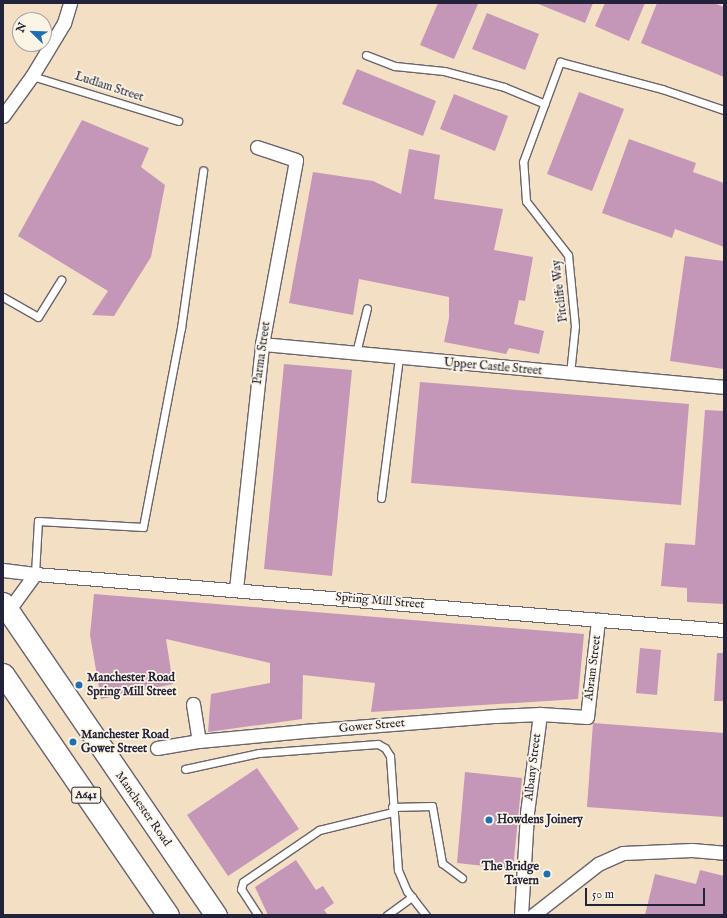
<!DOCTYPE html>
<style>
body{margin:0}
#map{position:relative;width:727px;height:918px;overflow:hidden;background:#f3dfc3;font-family:"IM FELL English",serif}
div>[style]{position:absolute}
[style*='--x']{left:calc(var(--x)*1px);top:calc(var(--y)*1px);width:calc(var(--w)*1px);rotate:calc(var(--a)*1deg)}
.building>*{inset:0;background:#c497b9}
.roads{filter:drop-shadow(1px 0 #6b646b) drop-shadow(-1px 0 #6b646b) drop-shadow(0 1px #6b646b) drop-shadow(0 -1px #6b646b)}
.lane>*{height:7px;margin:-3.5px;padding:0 3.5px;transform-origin:3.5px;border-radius:3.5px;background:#fff}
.street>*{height:13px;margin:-6.5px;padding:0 6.5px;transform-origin:6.5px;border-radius:6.5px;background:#fff}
.primary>*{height:21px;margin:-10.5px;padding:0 10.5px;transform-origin:10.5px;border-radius:10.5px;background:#fff}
.dots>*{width:11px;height:11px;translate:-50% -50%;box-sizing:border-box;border:2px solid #fcf5e5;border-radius:50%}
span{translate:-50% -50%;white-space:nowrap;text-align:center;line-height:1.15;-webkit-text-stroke:3.5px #fcf5e5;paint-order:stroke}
.shield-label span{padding:1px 3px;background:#fcf5e5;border:1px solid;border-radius:3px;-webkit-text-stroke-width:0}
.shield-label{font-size:11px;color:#22223b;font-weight:700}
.street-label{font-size:12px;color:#22223b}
.poi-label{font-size:12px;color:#22223b;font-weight:700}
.left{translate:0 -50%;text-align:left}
.right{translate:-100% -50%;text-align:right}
.frame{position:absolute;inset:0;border:4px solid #22223b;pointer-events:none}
.north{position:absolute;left:12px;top:12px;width:40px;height:40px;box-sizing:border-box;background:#fcf5e5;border:1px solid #a5a1a1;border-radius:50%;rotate:293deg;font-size:11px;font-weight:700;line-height:16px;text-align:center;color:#22223b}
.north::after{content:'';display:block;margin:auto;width:14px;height:18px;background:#1f6fb2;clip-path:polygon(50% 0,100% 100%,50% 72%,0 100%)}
.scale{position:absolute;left:585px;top:888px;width:120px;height:18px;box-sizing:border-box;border:2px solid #22223b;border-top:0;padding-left:5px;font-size:12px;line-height:14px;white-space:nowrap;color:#22223b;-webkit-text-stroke:3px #fcf5e5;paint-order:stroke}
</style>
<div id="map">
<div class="building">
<div style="clip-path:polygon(438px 3px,478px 4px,454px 59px,420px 45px)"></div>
<div style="clip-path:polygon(536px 3px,593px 3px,585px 23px)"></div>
<div style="clip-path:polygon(605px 3px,645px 3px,629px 41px,595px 26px)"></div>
<div style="clip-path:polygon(657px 3px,714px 3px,724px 7px,724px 77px,641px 43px)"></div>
<div style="clip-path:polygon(487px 13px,539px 34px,525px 70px,472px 49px)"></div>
<div style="clip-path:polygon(357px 69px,436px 101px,423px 136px,342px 104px)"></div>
<div style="clip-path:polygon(579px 92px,624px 109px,592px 191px,547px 174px)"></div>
<div style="clip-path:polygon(454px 94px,508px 116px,495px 151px,440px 129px)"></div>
<div style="clip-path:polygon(82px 120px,149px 148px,141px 167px,165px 185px,151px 257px,114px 316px,92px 315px,108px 291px,18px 236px)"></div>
<div style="clip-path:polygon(629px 139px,696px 163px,693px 172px,724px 183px,724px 247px,675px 229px,672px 238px,602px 213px)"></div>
<div style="clip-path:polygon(409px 149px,440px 155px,434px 199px,503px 209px,494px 250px,533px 257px,525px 301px,519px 300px,514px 324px,544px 331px,539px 354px,509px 348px,506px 354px,444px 342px,449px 318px,449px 297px,359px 279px,353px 315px,289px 303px,313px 172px,373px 181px,401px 194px)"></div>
<div style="clip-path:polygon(685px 256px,724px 261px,724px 369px,670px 361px)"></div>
<div style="clip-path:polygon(284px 364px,352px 370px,332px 576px,264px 569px)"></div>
<div style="clip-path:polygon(420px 382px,689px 404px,681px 505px,411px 483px)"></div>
<div style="clip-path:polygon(705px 410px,724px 411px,724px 604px,687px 602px,687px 588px,661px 586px,665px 543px,695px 545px)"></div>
<div style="clip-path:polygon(94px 594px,584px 634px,578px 699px,371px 712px,375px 683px,303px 675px,302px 719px,208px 732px,211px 694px,270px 683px,270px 663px,166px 639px,173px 684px,101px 699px,90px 635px)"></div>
<div style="clip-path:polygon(640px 648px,661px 650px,657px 695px,636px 693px)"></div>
<div style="clip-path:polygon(717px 653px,724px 653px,724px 701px,714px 701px)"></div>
<div style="clip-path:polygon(593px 723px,724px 733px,724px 817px,587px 807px)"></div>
<div style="clip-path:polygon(257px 768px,299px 829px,228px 876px,187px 815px)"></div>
<div style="clip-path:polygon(465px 772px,522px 778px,513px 869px,457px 863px)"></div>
<div style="clip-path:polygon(296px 860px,316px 890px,323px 886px,334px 903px,324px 910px,328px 915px,268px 915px,255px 887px)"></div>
<div style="clip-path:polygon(700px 870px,724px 876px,724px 915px,645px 915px,655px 874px,696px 884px)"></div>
</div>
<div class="roads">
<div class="lane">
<div style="--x:366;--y:55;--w:31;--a:21"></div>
<div style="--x:395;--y:66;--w:49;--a:5.8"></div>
<div style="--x:444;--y:71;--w:62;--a:14.9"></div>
<div style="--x:504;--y:87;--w:44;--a:22.5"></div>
<div style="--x:32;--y:76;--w:153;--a:17.1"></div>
<div style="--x:3;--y:297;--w:40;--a:29.7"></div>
<div style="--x:38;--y:317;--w:44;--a:-58.1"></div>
<div style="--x:356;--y:353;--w:46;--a:-76.3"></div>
<div style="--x:570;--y:374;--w:48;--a:-84.1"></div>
<div style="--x:575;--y:326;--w:71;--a:-95.6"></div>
<div style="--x:568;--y:255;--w:68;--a:-127.9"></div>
<div style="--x:526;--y:201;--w:39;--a:-94"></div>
<div style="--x:523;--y:162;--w:107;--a:-69.7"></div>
<div style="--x:560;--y:62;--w:106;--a:14.8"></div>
<div style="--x:662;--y:89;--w:65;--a:18.7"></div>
<div style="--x:381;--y:498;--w:141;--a:-82.7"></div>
<div style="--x:35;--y:574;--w:53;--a:-86.8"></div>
<div style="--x:38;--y:521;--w:105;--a:3.3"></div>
<div style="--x:143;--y:527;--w:203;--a:-79.2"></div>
<div style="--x:181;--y:328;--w:159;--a:-82"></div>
<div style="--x:185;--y:769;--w:76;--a:-12.2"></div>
<div style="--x:259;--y:753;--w:119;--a:-4.3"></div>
<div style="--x:378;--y:744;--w:8;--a:30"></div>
<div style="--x:385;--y:748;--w:9;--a:58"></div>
<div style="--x:390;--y:756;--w:114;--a:86"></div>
<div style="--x:398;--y:870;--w:23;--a:67"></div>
<div style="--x:407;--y:891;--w:31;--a:52"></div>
<div style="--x:392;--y:807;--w:40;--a:-1.4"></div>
<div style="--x:432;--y:806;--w:58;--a:80"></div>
<div style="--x:442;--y:863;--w:25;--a:37"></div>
<div style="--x:258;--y:915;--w:31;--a:-123"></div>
<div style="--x:241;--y:889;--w:7;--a:-74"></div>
<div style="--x:243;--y:882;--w:92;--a:-34.4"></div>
<div style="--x:319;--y:830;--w:76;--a:-13.7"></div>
<div style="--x:387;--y:915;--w:31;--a:-36"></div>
</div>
<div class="street">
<div style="--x:3;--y:116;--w:49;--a:-54.1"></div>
<div style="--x:32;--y:76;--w:62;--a:-58.9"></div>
<div style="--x:64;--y:23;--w:21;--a:-73"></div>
<div style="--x:262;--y:344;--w:464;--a:5.3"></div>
<div style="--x:3;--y:570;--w:32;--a:7"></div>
<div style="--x:35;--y:574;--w:46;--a:126.1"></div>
<div style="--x:35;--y:574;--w:691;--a:4.65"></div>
<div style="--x:236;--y:589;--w:246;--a:-83.9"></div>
<div style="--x:262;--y:344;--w:187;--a:-79.5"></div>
<div style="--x:296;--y:160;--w:41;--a:-161.6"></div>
<div style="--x:193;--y:704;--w:37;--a:81"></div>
<div style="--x:157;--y:748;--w:43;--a:-9.5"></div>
<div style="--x:199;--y:741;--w:105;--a:-5.4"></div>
<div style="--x:304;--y:731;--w:193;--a:-4.5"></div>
<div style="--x:496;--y:716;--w:44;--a:-2.6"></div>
<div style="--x:540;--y:714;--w:47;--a:3.7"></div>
<div style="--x:587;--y:717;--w:98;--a:-83.5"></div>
<div style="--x:521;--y:915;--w:102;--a:-86.6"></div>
<div style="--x:527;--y:813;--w:100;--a:-82.5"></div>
<div style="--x:533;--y:915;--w:83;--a:-38.1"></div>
<div style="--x:598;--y:864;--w:27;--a:-24"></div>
<div style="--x:623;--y:853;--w:69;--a:-2.5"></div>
<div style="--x:692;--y:850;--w:32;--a:5"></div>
</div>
<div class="primary">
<div style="--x:3;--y:603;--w:378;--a:55.7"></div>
<div style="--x:3;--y:674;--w:292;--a:55.6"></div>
</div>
</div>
<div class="dots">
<div style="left:79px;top:685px;background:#1f6fb2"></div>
<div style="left:73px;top:742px;background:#1f6fb2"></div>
<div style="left:489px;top:820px;background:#1f6fb2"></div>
<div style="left:547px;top:874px;background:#1f6fb2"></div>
</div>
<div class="shield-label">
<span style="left:86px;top:795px">A641</span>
</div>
<div class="street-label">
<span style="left:109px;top:87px;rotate:18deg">Ludlam Street</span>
<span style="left:560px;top:291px;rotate:-97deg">Pitcliffe Way</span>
<span style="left:262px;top:353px;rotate:-82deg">Parma Street</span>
<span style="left:493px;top:367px;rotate:5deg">Upper Castle Street</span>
<span style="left:380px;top:601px;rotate:5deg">Spring Mill Street</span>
<span style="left:593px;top:668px;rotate:-83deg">Abram Street</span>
<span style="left:372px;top:726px;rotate:-5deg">Gower Street</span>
<span style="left:533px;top:767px;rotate:-83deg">Albany Street</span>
<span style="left:143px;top:809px;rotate:55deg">Manchester Road</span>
</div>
<div class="poi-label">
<span class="left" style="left:87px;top:685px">Manchester Road<br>Spring Mill Street</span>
<span class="left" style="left:81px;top:742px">Manchester Road<br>Gower Street</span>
<span class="left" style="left:497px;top:820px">Howdens Joinery</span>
<span class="right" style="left:539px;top:874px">The Bridge<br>Tavern</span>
</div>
<div class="frame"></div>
<div class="north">N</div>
<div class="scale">50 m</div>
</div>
